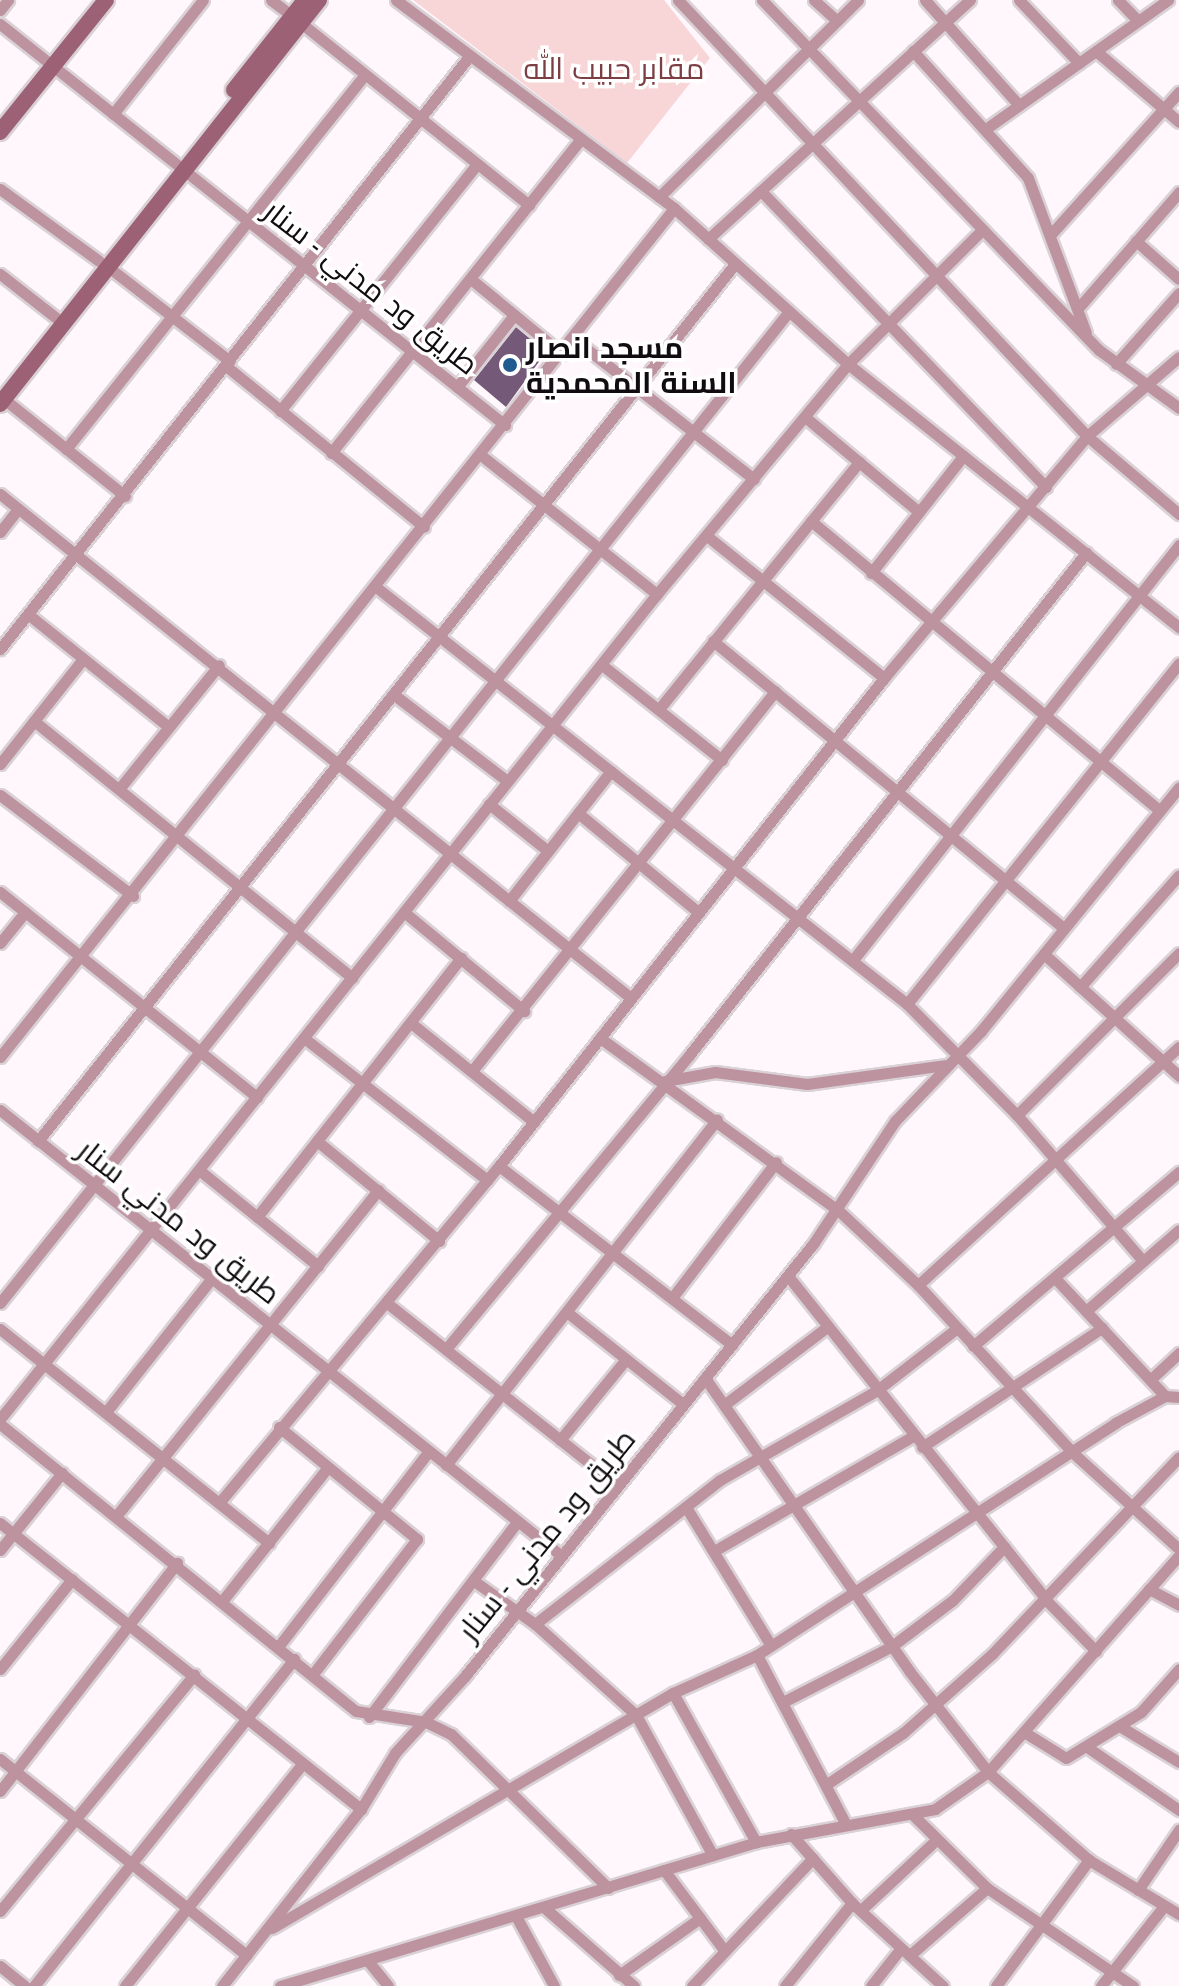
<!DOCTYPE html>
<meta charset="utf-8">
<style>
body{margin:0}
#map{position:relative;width:1179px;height:1986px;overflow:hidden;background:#fff7fc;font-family:Jost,Cairo,sans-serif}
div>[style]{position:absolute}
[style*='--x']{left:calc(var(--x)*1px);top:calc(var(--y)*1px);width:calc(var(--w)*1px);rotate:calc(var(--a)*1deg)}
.green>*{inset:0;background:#f8d6d7}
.building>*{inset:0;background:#745978}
.roads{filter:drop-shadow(2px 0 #d9d1d6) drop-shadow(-2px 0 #d9d1d6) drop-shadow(0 2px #d9d1d6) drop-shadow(0 -2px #d9d1d6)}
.street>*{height:11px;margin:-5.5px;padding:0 5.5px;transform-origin:5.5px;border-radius:5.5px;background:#bd93a0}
.secondary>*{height:16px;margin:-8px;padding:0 8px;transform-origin:8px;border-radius:8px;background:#9c6175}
.dots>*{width:22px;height:22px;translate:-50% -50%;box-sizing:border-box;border:4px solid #fff;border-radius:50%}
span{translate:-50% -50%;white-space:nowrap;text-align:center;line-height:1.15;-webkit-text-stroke:7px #fff;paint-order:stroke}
.park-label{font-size:30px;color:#7d3e43}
.street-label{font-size:30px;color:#100c0f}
.poi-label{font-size:30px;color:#100c0f;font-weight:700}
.left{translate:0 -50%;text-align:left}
</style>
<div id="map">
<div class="green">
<div style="clip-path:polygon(413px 0,664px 0,710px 58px,627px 163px)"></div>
</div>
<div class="building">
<div style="clip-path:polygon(516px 327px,546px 352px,506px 407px,474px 380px)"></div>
</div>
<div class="roads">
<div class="street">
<div style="--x:271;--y:0;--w:26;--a:37"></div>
<div style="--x:396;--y:0;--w:347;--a:36.8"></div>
<div style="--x:674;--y:208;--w:234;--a:41.9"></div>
<div style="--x:848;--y:364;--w:423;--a:38.5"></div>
<div style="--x:678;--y:0;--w:598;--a:46.83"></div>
<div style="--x:1087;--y:436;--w:121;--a:40.3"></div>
<div style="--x:762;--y:0;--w:486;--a:46.1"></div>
<div style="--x:1099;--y:350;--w:99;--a:35.9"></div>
<div style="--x:814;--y:0;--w:31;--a:42"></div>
<div style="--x:925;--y:0;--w:141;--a:48.2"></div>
<div style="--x:1019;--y:0;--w:87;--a:46.4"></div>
<div style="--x:1118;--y:0;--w:29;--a:46"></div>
<div style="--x:0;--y:10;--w:13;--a:-51"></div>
<div style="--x:301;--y:23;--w:292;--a:38.6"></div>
<div style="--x:0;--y:24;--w:645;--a:38.45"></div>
<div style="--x:913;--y:51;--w:171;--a:47.8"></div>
<div style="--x:1028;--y:178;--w:165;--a:69.5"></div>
<div style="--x:1096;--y:51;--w:109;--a:40.5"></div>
<div style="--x:113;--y:114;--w:145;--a:-51.7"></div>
<div style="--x:987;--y:128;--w:222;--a:-35.3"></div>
<div style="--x:0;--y:189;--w:122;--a:36"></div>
<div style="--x:761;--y:191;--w:411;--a:46.1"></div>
<div style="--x:659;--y:197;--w:280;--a:-44.7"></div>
<div style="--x:1052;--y:233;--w:190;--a:-48"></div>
<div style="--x:708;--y:239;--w:355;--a:-42.4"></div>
<div style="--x:1136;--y:241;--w:57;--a:41.5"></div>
<div style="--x:107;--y:266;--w:155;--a:37.7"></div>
<div style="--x:0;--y:274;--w:70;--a:38"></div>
<div style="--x:472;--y:280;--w:117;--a:39.4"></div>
<div style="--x:1080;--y:306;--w:151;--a:-49"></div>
<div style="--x:574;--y:339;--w:228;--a:37.9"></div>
<div style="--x:1116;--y:364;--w:95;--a:-48.4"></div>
<div style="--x:226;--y:366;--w:255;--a:39.1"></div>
<div style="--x:457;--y:387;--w:92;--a:-51.6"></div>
<div style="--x:4;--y:399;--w:155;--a:38.7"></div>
<div style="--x:280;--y:411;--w:316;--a:-51.4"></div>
<div style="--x:805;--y:417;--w:148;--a:39.8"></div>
<div style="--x:66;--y:449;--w:479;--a:-51.4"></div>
<div style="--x:331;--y:453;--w:400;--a:-51.5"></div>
<div style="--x:482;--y:456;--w:223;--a:38.3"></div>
<div style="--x:0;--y:494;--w:808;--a:38.62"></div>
<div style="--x:811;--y:521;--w:452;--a:39.7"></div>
<div style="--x:0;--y:532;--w:29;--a:-52"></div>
<div style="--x:707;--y:536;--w:227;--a:38.7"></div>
<div style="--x:871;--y:573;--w:149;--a:-51.8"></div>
<div style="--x:376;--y:587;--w:675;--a:38.14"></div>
<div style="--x:907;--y:1004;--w:156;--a:45.3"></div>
<div style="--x:1017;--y:1115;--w:191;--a:49.2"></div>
<div style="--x:29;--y:615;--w:179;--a:38.7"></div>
<div style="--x:713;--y:641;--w:453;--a:39.3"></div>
<div style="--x:0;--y:649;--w:754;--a:-51.63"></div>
<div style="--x:602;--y:665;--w:153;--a:38.4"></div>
<div style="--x:393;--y:694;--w:143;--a:37.3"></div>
<div style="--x:659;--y:709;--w:318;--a:-51"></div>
<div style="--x:34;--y:721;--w:409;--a:38.9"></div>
<div style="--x:0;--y:764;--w:134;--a:-51.7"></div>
<div style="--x:119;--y:789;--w:159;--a:-51.1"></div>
<div style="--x:0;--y:795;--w:167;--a:37.2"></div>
<div style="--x:489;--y:804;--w:75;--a:38.5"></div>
<div style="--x:578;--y:813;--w:156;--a:39.5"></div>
<div style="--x:0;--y:892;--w:329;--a:38.6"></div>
<div style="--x:509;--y:901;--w:165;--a:-51.9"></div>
<div style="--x:404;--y:912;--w:156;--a:39.5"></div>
<div style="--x:0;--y:943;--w:40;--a:-51"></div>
<div style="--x:1044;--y:954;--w:182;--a:42.1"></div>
<div style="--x:853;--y:960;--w:528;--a:-51.85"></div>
<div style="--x:1080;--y:987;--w:149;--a:-48.5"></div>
<div style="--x:907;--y:1004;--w:436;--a:-51.4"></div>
<div style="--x:411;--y:1023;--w:158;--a:38.8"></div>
<div style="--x:304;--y:1038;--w:232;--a:37.8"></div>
<div style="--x:600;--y:1038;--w:294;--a:35.9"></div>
<div style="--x:838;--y:1210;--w:110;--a:43.2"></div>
<div style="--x:918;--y:1285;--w:227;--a:47.3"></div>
<div style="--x:1072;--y:1452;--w:144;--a:42.2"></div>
<div style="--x:0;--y:1057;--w:1084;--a:-51.55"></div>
<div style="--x:472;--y:1071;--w:486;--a:-51.4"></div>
<div style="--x:665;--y:1081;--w:51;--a:-10.2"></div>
<div style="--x:715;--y:1072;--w:93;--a:7.4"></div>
<div style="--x:807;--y:1084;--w:139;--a:-7.8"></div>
<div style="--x:0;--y:1110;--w:712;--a:38.45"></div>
<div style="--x:1017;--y:1115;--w:229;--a:-45"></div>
<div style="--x:38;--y:1141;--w:1119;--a:-51.53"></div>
<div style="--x:317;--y:1141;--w:158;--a:39.3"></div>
<div style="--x:499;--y:1166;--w:294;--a:37.5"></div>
<div style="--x:199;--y:1170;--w:153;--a:38.9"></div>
<div style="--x:257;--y:1217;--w:330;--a:-51.8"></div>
<div style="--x:788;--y:1276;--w:416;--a:51.4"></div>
<div style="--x:1047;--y:1601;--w:70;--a:45.6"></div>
<div style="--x:1055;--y:1278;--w:161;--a:47"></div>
<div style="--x:918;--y:1285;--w:353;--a:-42.4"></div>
<div style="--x:672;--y:1298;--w:171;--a:-52.6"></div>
<div style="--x:0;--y:1303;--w:1264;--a:-51.49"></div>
<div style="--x:387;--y:1303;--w:292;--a:38.3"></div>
<div style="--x:1086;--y:1311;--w:123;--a:-41.1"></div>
<div style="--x:568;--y:1313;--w:147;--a:38.4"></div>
<div style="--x:0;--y:1329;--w:344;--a:38.5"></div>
<div style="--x:973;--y:1346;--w:270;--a:-40.2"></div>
<div style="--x:446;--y:1349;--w:383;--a:-50.4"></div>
<div style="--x:690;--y:1054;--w:639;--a:-51.68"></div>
<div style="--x:705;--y:1378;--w:358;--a:55.1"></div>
<div style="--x:910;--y:1672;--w:127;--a:52"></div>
<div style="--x:988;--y:1772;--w:134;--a:41.1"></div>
<div style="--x:1089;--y:1860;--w:105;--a:31"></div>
<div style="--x:1150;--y:1380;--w:40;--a:-43"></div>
<div style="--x:724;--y:1405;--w:129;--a:-37.1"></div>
<div style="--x:106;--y:1412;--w:171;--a:-51.7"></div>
<div style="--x:0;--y:1419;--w:1055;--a:-51.47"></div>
<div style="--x:657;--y:594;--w:299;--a:-50.3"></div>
<div style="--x:848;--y:364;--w:190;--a:-45"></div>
<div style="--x:0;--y:1424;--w:457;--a:38.9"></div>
<div style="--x:356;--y:1711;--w:71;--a:8.9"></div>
<div style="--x:426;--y:1722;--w:28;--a:26"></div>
<div style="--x:451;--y:1734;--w:220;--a:44.4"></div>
<div style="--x:279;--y:1427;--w:178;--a:39.1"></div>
<div style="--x:417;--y:1539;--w:170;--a:127.6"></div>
<div style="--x:560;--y:1440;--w:104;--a:-50.8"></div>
<div style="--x:922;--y:1447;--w:216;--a:-33.5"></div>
<div style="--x:446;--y:1465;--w:439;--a:-51.9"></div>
<div style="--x:219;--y:1503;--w:438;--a:-50.3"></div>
<div style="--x:499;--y:1166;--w:622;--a:-51.73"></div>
<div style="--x:884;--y:678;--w:316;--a:-50"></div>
<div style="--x:1087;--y:436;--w:121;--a:-40.7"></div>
<div style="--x:686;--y:1507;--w:161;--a:58.5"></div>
<div style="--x:117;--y:1515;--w:417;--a:-51.2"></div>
<div style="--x:0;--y:1523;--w:461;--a:38.4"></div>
<div style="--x:0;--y:1550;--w:99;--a:-51.2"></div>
<div style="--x:714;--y:1551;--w:230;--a:-30"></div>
<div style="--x:474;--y:1581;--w:75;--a:35.2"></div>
<div style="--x:535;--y:1624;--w:136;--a:42"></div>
<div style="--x:636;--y:1715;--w:158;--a:61.3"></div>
<div style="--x:1149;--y:1589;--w:34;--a:28"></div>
<div style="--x:223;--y:1600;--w:169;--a:-51.7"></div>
<div style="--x:535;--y:1624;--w:234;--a:-37.9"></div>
<div style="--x:720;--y:1480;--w:180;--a:-29.7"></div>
<div style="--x:876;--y:1391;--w:101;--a:-37.8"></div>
<div style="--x:278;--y:1647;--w:247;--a:-52.4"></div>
<div style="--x:757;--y:1655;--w:187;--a:62.3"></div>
<div style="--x:0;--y:1669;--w:115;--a:-51.3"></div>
<div style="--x:673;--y:1693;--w:171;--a:60.9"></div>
<div style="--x:783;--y:1702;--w:123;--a:-27.2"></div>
<div style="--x:892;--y:1646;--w:76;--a:-37"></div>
<div style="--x:953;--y:1600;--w:74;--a:-46.1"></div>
<div style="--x:369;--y:1717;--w:245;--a:-52.8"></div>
<div style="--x:1121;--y:1727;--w:68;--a:31.1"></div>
<div style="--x:1024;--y:1732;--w:49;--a:31.8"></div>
<div style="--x:1066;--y:1758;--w:88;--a:-31.5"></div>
<div style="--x:1141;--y:1712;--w:57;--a:-48.5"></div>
<div style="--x:1087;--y:1747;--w:112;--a:34.4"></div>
<div style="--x:0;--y:1759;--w:315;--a:38.5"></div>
<div style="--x:827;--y:1784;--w:92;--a:-33.9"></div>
<div style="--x:903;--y:1733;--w:120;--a:-41.6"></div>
<div style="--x:993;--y:1653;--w:270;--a:-46.5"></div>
<div style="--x:0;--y:1791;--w:289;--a:-52.2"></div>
<div style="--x:914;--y:1816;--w:103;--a:44.6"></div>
<div style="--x:987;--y:1888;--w:176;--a:33.9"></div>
<div style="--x:791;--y:1834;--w:92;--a:48.5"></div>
<div style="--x:852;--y:1903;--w:123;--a:42.4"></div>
<div style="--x:664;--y:1870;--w:100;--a:53.1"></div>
<div style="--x:1138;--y:1890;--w:73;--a:-55.7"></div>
<div style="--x:546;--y:1909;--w:117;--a:41.2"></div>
<div style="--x:861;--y:1910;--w:103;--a:-43"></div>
<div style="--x:0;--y:1911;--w:306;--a:-50.6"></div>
<div style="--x:517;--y:1918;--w:77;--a:61.4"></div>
<div style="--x:272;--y:1928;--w:465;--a:-30.4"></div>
<div style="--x:673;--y:1693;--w:92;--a:-24.3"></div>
<div style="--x:757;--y:1655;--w:427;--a:-32.9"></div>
<div style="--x:1115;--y:1423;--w:57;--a:-28.4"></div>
<div style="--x:1165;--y:1396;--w:14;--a:4"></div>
<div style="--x:910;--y:1955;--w:102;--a:-41"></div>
<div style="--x:368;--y:1961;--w:32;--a:51"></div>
<div style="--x:0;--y:1966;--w:32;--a:39"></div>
<div style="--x:619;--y:1975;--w:99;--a:-35.1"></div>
<div style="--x:34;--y:1986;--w:418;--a:-51.5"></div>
<div style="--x:125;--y:1986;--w:285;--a:-51.4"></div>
<div style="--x:222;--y:1986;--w:225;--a:-51.9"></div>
<div style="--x:361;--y:1809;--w:66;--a:-58.7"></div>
<div style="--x:395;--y:1753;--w:104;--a:-47.7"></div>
<div style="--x:465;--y:1676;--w:555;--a:-51.15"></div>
<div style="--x:813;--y:1244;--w:148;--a:-56.3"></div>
<div style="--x:895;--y:1121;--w:124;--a:-46.3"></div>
<div style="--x:981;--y:1031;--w:314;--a:-50.9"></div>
<div style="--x:280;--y:1986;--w:497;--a:-16.8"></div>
<div style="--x:756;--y:1842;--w:182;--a:-10.4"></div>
<div style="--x:935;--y:1809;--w:65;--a:-34.9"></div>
<div style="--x:988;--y:1772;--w:289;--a:-48.6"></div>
<div style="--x:692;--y:1986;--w:176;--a:-46.6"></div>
<div style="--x:785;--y:1986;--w:107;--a:-51.1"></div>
<div style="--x:871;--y:1986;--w:48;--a:-51.7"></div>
<div style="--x:996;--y:1986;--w:157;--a:-53.6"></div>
<div style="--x:1101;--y:1986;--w:102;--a:-51.8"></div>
</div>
<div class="secondary">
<div style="--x:234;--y:90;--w:115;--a:-51.7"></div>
<div style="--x:0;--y:132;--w:169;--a:-51.2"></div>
<div style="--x:0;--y:404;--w:515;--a:-51.71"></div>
</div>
</div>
<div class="dots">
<div style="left:510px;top:365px;background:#1f5a91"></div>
</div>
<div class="park-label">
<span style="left:614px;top:69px">مقابر حبيب الله</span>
</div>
<div class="street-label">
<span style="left:371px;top:288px;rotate:38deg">طريق ود مدني - سنار</span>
<span style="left:179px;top:1222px;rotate:38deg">طريق ود مدني سنار</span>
<span style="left:547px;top:1535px;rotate:-51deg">طريق ود مدني - سنار</span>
</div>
<div class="poi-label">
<span class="left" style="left:526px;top:365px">مسجد انصار<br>السنة المحمدية</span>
</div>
</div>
